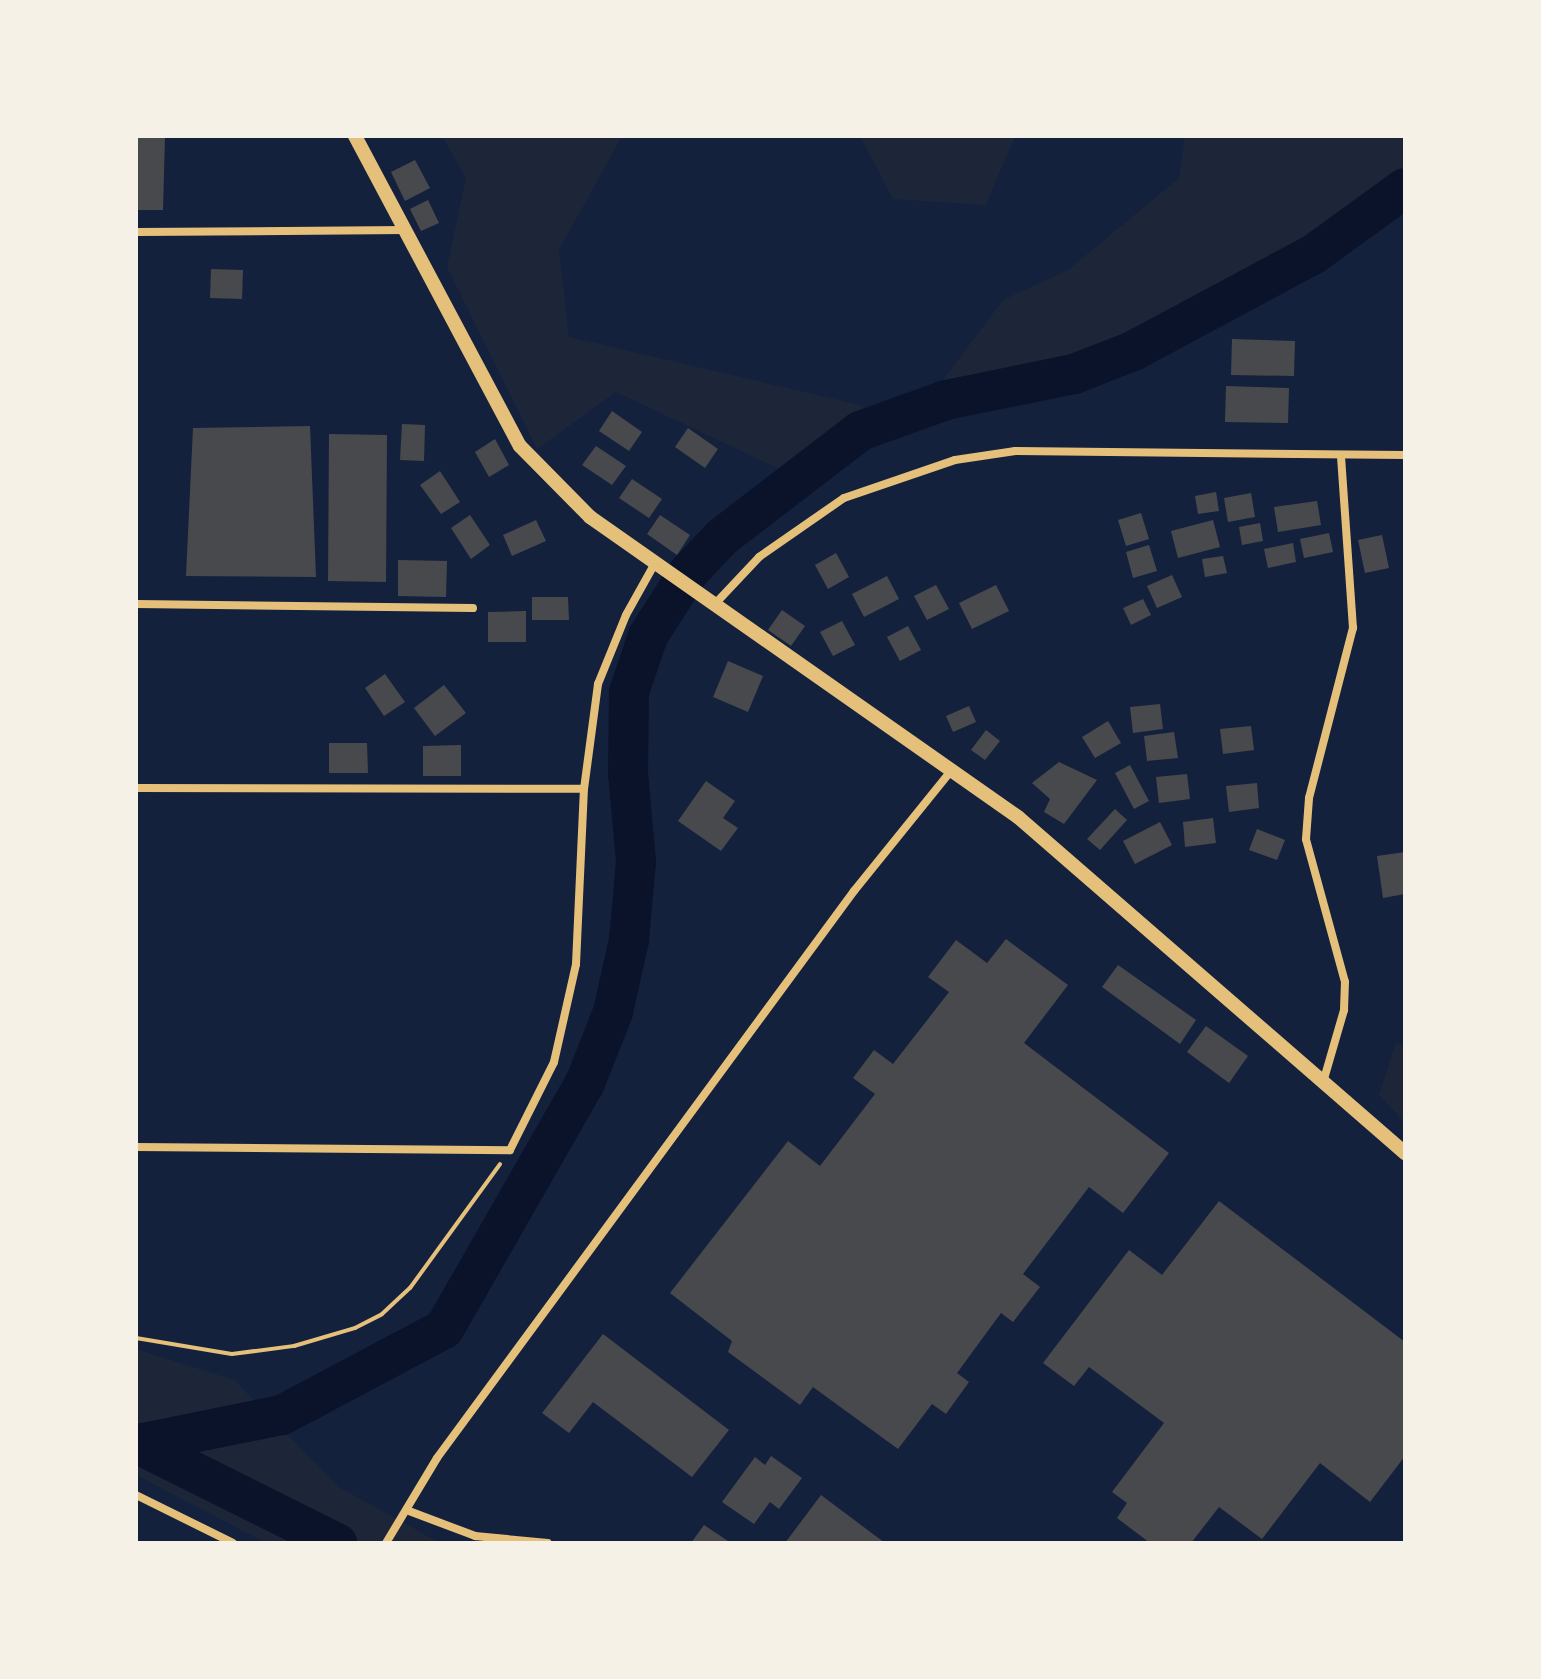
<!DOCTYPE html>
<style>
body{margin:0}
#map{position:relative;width:1541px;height:1679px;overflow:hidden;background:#14213d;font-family:"DM Sans",sans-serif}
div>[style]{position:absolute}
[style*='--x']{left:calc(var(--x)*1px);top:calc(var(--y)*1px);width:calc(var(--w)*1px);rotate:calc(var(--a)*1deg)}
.green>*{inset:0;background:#1d2539}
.river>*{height:40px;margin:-20px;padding:0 20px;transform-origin:20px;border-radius:20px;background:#0b132b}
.building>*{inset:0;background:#48494c}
.path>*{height:4px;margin:-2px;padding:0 2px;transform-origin:2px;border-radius:2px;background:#e5c07b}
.minor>*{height:8px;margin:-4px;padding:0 4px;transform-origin:4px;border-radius:4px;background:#e5c07b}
.tertiary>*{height:14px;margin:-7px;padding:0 7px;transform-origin:7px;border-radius:7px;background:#e5c07b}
span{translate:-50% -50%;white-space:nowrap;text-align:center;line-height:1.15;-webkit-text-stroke:7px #f6f1e7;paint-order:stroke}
.frame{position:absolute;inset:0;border:138px solid #f6f1e7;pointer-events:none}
</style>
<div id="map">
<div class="green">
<div style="clip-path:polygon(442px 136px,622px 136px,559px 250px,569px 337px,864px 406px,786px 472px,616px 392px,537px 449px,447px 267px,466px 178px)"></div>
<div style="clip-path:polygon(860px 136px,1015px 136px,986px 205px,893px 199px)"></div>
<div style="clip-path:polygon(1185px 136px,1405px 136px,1405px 185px,1357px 223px,1149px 350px,928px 400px,1003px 300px,1068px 270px,1179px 178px)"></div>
<div style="clip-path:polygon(1396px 1042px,1405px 1047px,1405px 1123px,1379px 1095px)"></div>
<div style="clip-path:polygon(136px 1349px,234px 1380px,339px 1487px,440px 1543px,266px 1543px,136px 1475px)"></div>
</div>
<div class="river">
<div style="--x:136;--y:1443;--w:225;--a:26.5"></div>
<div style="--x:138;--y:1444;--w:147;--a:-11.4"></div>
<div style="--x:282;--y:1415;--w:183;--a:-28"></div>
<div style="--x:444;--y:1329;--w:284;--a:-60.2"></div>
<div style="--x:585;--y:1083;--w:76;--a:-68.5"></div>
<div style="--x:613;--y:1012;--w:74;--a:-77.5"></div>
<div style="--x:629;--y:940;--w:79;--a:-84.9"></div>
<div style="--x:636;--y:861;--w:88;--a:-95.2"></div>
<div style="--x:628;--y:773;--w:81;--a:-89.3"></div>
<div style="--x:629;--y:692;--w:59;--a:-71.3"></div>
<div style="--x:648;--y:636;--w:75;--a:-57.6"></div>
<div style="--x:688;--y:573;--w:50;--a:-46.6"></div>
<div style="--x:722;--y:537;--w:174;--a:-37.5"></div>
<div style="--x:860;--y:431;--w:91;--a:-19.8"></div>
<div style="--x:946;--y:400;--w:131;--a:-11.5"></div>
<div style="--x:1074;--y:374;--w:63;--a:-21.3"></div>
<div style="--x:1133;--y:351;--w:205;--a:-28.2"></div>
<div style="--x:1314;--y:254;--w:112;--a:-36"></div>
</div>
<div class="building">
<div style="clip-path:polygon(136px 136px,165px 136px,163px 210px,136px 210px)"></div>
<div style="clip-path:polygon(415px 160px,430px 188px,405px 201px,391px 172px)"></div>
<div style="clip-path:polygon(428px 200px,439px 223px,421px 231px,410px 209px)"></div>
<div style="clip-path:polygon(211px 269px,243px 270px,242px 299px,210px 298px)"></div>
<div style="clip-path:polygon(1232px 339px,1295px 341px,1294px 376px,1231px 375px)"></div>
<div style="clip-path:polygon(1226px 386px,1289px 388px,1288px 423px,1225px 422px)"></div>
<div style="clip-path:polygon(612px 411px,642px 432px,629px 451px,599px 431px)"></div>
<div style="clip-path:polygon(402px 424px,425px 425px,424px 461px,400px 460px)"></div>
<div style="clip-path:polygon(310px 426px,316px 577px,186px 576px,193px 428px)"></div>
<div style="clip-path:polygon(688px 428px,718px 449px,705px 468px,675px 447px)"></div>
<div style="clip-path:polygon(329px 434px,387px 435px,386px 582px,328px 581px)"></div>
<div style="clip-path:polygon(495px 439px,509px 465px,489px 477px,475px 452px)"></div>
<div style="clip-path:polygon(596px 446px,626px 466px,612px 485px,582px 465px)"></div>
<div style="clip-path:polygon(440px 471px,460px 502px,441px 514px,420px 485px)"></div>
<div style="clip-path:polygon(632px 479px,662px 499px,649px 518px,619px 498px)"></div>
<div style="clip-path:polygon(1216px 492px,1219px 511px,1198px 514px,1195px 496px)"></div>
<div style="clip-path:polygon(1251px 493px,1255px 517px,1228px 522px,1224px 498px)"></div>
<div style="clip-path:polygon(1317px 501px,1321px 525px,1278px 532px,1274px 507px)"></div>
<div style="clip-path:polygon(1141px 513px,1149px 539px,1126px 546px,1118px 520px)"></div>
<div style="clip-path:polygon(470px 515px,490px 545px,471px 559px,451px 528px)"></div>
<div style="clip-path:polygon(660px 515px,690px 535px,677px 555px,647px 534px)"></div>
<div style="clip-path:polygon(536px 520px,546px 541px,512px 556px,503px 535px)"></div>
<div style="clip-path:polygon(1213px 520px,1220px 547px,1178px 558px,1171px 531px)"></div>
<div style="clip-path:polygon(1260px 523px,1263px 541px,1242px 545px,1239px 527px)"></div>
<div style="clip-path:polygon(1329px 533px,1333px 552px,1304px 558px,1300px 539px)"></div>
<div style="clip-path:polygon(1382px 535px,1389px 568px,1365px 573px,1358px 540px)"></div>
<div style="clip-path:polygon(1293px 543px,1296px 562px,1268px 568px,1264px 549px)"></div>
<div style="clip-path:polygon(1149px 545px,1157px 571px,1133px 578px,1126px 552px)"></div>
<div style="clip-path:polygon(836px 553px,849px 577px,828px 589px,815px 565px)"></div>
<div style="clip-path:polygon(1223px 556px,1227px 573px,1205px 577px,1202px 559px)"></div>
<div style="clip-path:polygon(398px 560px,447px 561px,446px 597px,398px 596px)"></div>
<div style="clip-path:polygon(1172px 575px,1182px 597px,1157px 608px,1147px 586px)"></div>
<div style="clip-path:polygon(887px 576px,899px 599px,864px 617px,852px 594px)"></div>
<div style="clip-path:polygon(936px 585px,949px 609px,927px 620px,914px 596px)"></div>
<div style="clip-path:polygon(996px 585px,1009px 611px,972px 629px,959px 603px)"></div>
<div style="clip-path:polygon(532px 597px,568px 597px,569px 620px,532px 620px)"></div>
<div style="clip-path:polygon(1143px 599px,1151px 615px,1131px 625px,1123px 608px)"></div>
<div style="clip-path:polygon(782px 610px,805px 626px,791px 646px,768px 630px)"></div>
<div style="clip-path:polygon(526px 611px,526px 642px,488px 642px,488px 612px)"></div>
<div style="clip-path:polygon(842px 621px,855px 645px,833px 656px,820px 632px)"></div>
<div style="clip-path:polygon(908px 626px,921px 650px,900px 661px,887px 637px)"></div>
<div style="clip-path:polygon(728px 661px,763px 676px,748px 712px,713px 697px)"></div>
<div style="clip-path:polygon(385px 674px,405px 702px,384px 716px,365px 688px)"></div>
<div style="clip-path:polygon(444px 685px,466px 713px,435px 736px,414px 708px)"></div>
<div style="clip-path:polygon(1160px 704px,1163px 729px,1133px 733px,1130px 707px)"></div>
<div style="clip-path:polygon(969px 706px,976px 722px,953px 732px,946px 716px)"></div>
<div style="clip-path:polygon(1108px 721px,1121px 743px,1095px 758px,1082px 737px)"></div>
<div style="clip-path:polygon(1251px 726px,1254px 750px,1223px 754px,1220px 729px)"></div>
<div style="clip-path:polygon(986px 730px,1000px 741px,985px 760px,971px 750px)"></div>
<div style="clip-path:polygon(1174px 732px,1178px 758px,1147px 761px,1144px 736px)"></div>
<div style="clip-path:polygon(329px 743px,367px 743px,368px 773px,329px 773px)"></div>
<div style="clip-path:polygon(461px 745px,461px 776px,423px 776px,423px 746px)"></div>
<div style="clip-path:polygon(1059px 762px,1097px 780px,1064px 824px,1044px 812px,1050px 799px,1032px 783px)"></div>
<div style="clip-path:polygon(1130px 765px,1149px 801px,1134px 809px,1115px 773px)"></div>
<div style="clip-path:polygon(1187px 774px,1190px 799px,1159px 803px,1156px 777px)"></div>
<div style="clip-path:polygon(706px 781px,735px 801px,723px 818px,738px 828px,721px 851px,678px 821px)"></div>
<div style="clip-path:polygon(1257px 783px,1259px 808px,1229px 812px,1226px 786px)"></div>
<div style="clip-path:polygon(1115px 809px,1127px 820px,1100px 850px,1087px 839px)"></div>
<div style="clip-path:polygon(1213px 818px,1216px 843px,1185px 847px,1183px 822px)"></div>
<div style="clip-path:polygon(1160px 822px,1172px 845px,1135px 864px,1123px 841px)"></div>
<div style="clip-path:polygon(1257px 829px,1285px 840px,1277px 860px,1249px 850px)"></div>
<div style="clip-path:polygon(1405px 852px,1405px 894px,1383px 898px,1377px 856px)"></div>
<div style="clip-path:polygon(1006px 939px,1068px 985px,1024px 1043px,1169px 1153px,1123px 1213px,1089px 1187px,1023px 1274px,1040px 1287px,1013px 1322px,1001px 1313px,957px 1373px,969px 1382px,946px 1414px,932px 1404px,898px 1449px,813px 1387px,800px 1405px,728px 1352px,732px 1341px,670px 1293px,788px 1141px,820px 1166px,875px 1094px,853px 1078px,874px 1050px,893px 1064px,949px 992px,928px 977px,956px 940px,987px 963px)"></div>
<div style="clip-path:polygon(1118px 965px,1196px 1020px,1180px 1044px,1102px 987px)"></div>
<div style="clip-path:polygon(1206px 1026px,1248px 1056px,1229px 1083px,1187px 1052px)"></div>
<div style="clip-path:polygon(1219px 1201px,1405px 1342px,1405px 1456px,1370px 1502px,1320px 1463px,1262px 1539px,1219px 1507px,1191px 1543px,1150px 1543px,1117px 1518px,1127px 1503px,1112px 1492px,1164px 1423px,1089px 1367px,1074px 1386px,1043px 1363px,1129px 1250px,1162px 1275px)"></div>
<div style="clip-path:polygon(603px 1334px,729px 1430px,692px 1477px,593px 1402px,569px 1433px,542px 1413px)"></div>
<div style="clip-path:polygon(771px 1456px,802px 1478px,779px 1509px,770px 1502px,754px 1524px,722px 1502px,755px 1457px,765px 1465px)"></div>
<div style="clip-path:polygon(821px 1495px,885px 1543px,785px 1543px)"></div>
<div style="clip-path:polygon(704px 1525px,731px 1543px,691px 1543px)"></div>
</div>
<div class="path">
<div style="--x:136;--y:1338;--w:97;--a:9.5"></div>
<div style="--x:232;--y:1354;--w:63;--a:-7.4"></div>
<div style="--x:294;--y:1346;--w:64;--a:-16.4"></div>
<div style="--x:355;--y:1328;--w:30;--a:-27"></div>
<div style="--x:382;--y:1314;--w:38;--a:-43"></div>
<div style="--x:410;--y:1288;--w:153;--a:-54"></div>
</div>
<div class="minor">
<div style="--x:136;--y:232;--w:270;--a:-0.4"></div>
<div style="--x:136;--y:604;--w:337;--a:0.7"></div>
<div style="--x:714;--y:605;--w:66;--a:-46.8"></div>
<div style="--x:759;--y:557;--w:103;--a:-34.8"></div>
<div style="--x:844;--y:498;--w:117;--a:-18.9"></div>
<div style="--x:955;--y:460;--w:61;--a:-8.5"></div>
<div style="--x:1015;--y:451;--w:390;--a:0.6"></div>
<div style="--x:136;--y:788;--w:448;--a:0.1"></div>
<div style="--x:1324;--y:1079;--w:72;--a:-73.8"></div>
<div style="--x:1344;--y:1010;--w:28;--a:-88"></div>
<div style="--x:1345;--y:982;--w:148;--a:-105.3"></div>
<div style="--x:1306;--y:839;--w:41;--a:-85.8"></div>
<div style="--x:1309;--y:798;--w:176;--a:-75.5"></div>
<div style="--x:1353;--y:628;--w:172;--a:-94"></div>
<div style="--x:136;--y:1147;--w:374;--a:0.5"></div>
<div style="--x:510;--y:1150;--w:98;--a:-63.4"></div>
<div style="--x:554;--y:1062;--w:100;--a:-77.3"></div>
<div style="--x:576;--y:964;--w:175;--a:-87.4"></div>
<div style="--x:584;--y:789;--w:106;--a:-82.4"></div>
<div style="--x:598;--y:684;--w:74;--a:-67.9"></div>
<div style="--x:626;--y:615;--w:57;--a:-60.8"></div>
<div style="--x:136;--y:1495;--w:108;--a:26.3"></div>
<div style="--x:409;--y:1511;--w:71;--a:20.7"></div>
<div style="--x:475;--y:1536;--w:73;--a:5.5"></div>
<div style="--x:386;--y:1543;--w:99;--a:-59"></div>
<div style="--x:437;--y:1458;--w:704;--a:-53.67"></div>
<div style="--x:854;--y:891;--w:154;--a:-51.1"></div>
</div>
<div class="tertiary">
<div style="--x:355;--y:136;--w:351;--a:62"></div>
<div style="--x:520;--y:446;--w:100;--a:45.4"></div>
<div style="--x:590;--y:517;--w:523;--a:35.03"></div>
<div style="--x:1018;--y:817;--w:513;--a:40.97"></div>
</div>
<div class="frame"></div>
</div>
